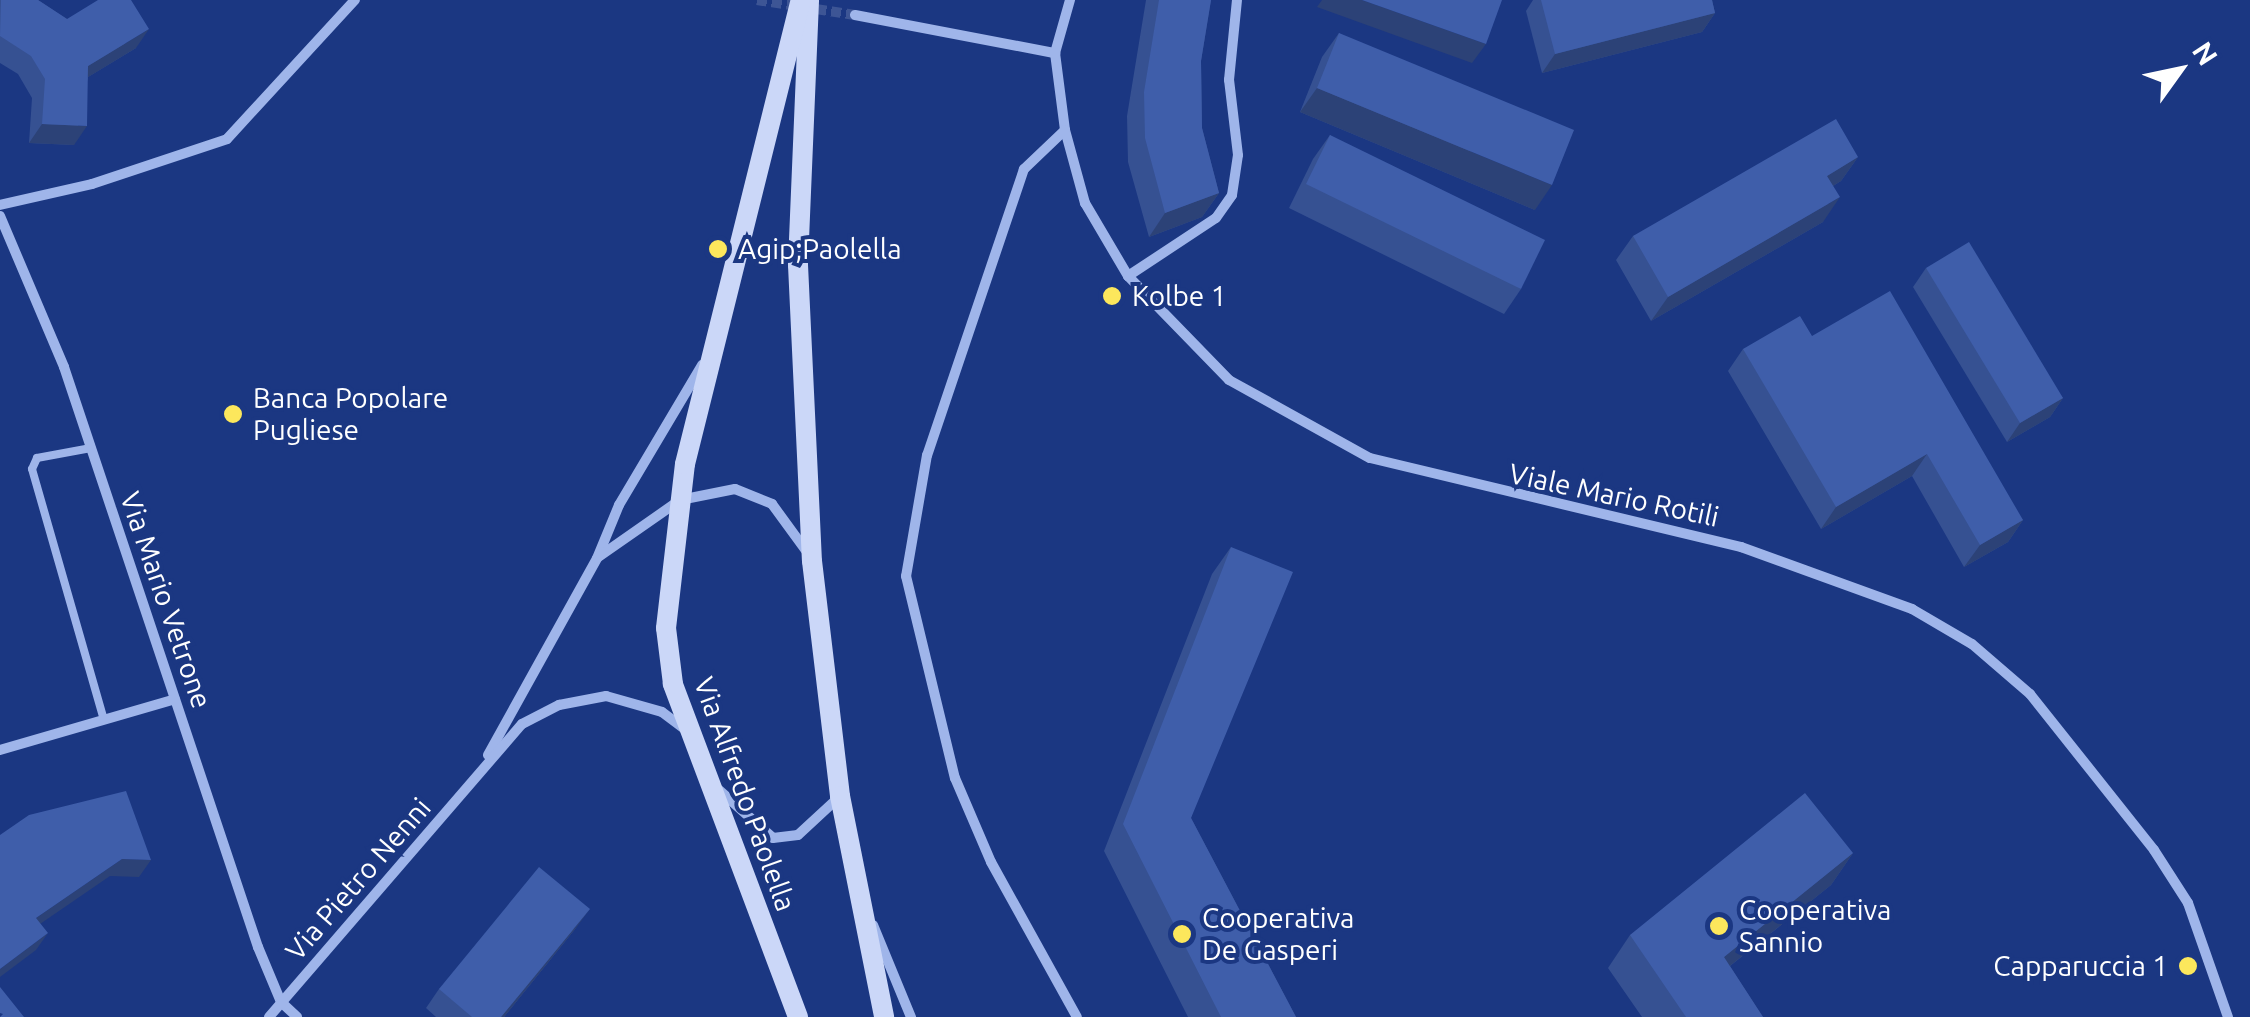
<!DOCTYPE html>
<style>
body{margin:0}
#map{position:relative;width:2250px;height:1017px;overflow:hidden;background:#1b3782;font-family:Ubuntu,sans-serif}
div>[style]{position:absolute}
[style*='--x']{left:calc(var(--x)*1px);top:calc(var(--y)*1px);width:calc(var(--w)*1px);rotate:calc(var(--a)*1deg)}
.minor-tunnel>*{height:10px;margin-top:-5px;transform-origin:0;background:repeating-linear-gradient(90deg,#3d5595 0 10px,transparent 0 15px)}
.service>*{height:8px;margin:-4px;padding:0 4px;transform-origin:4px;border-radius:4px;background:#9fb5ea}
.minor>*{height:10px;margin:-5px;padding:0 5px;transform-origin:5px;border-radius:5px;background:#9fb5ea}
.secondary>*{height:20px;margin:-10px;padding:0 10px;transform-origin:10px;border-radius:10px;background:#cbd7f8}
.wall>*{inset:0;background:#365192}
.shaded-wall>*{inset:0;background:#2c4277}
.building>*{inset:0;background:#3f5eaa}
.dots>*{width:28px;height:28px;translate:-50% -50%;box-sizing:border-box;border:5px solid #1b3782;border-radius:50%}
span{translate:-50% -50%;white-space:nowrap;text-align:center;line-height:1.15;-webkit-text-stroke:8px #1b3782;paint-order:stroke}
.poi-label{font-size:28px;color:#fff}
.left{translate:0 -50%;text-align:left}
.right{translate:-100% -50%;text-align:right}
.street-label{font-size:28px;color:#fff}
.north{position:absolute;left:2130px;top:20px;width:100px;height:100px;-webkit-text-stroke:8px #1b3782;paint-order:stroke;rotate:57deg;font-size:28px;font-weight:700;line-height:40px;text-align:center;color:#fff}
.north::after{content:'';display:block;margin:auto;width:35px;height:45px;background:#fff;clip-path:polygon(50% 0,100% 100%,50% 72%,0 100%)}
</style>
<div id="map">
<div class="minor-tunnel">
<div style="--x:757;--y:0;--w:99;--a:8.7"></div>
</div>
<div class="service">
<div style="--x:91;--y:448;--w:55;--a:169.5"></div>
<div style="--x:37;--y:458;--w:12;--a:114"></div>
<div style="--x:32;--y:469;--w:261;--a:74"></div>
</div>
<div class="minor">
<div style="--x:1070;--y:0;--w:55;--a:105.8"></div>
<div style="--x:1055;--y:53;--w:78;--a:82.6"></div>
<div style="--x:1065;--y:130;--w:76;--a:74.7"></div>
<div style="--x:1085;--y:203;--w:85;--a:59.5"></div>
<div style="--x:1128;--y:276;--w:145;--a:45.8"></div>
<div style="--x:1229;--y:380;--w:161;--a:29"></div>
<div style="--x:1370;--y:458;--w:382;--a:13.5"></div>
<div style="--x:1741;--y:547;--w:182;--a:19.9"></div>
<div style="--x:1912;--y:609;--w:69;--a:30.3"></div>
<div style="--x:1972;--y:644;--w:77;--a:40.8"></div>
<div style="--x:2030;--y:694;--w:199;--a:51.5"></div>
<div style="--x:2154;--y:850;--w:63;--a:57.3"></div>
<div style="--x:2188;--y:903;--w:121;--a:70.7"></div>
<div style="--x:855;--y:15;--w:204;--a:10.8"></div>
<div style="--x:1065;--y:130;--w:57;--a:136.4"></div>
<div style="--x:1024;--y:169;--w:302;--a:108.7"></div>
<div style="--x:927;--y:455;--w:123;--a:99.8"></div>
<div style="--x:906;--y:576;--w:208;--a:76.4"></div>
<div style="--x:955;--y:778;--w:91;--a:66.8"></div>
<div style="--x:991;--y:862;--w:177;--a:61"></div>
<div style="--x:0;--y:205;--w:94;--a:-12.9"></div>
<div style="--x:92;--y:184;--w:142;--a:-18.4"></div>
<div style="--x:227;--y:139;--w:189;--a:-47.4"></div>
<div style="--x:0;--y:216;--w:164;--a:67"></div>
<div style="--x:64;--y:367;--w:612;--a:71.51"></div>
<div style="--x:258;--y:947;--w:60;--a:67.3"></div>
<div style="--x:281;--y:1002;--w:22;--a:43"></div>
<div style="--x:1128;--y:276;--w:105;--a:-33.4"></div>
<div style="--x:1216;--y:218;--w:28;--a:-55"></div>
<div style="--x:1232;--y:195;--w:40;--a:-81.5"></div>
<div style="--x:1238;--y:155;--w:76;--a:-96.8"></div>
<div style="--x:1229;--y:80;--w:80;--a:-84.3"></div>
<div style="--x:598;--y:556;--w:55;--a:-67.6"></div>
<div style="--x:619;--y:505;--w:163;--a:-59.3"></div>
<div style="--x:0;--y:750;--w:182;--a:-16.2"></div>
<div style="--x:488;--y:755;--w:225;--a:-61"></div>
<div style="--x:597;--y:558;--w:101;--a:-34.9"></div>
<div style="--x:680;--y:500;--w:56;--a:-11.3"></div>
<div style="--x:735;--y:489;--w:40;--a:22"></div>
<div style="--x:772;--y:504;--w:59;--a:53.9"></div>
<div style="--x:719;--y:790;--w:72;--a:41.6"></div>
<div style="--x:773;--y:838;--w:25;--a:-7"></div>
<div style="--x:798;--y:835;--w:54;--a:-42.8"></div>
<div style="--x:873;--y:925;--w:100;--a:67.6"></div>
<div style="--x:269;--y:1017;--w:387;--a:-49.2"></div>
<div style="--x:522;--y:724;--w:42;--a:-27.2"></div>
<div style="--x:559;--y:705;--w:48;--a:-10.8"></div>
<div style="--x:606;--y:696;--w:58;--a:15.9"></div>
<div style="--x:662;--y:712;--w:30;--a:37"></div>
</div>
<div class="secondary">
<div style="--x:809;--y:1;--w:264;--a:92.4"></div>
<div style="--x:798;--y:265;--w:296;--a:87.3"></div>
<div style="--x:812;--y:561;--w:237;--a:83.2"></div>
<div style="--x:840;--y:796;--w:225;--a:78.7"></div>
<div style="--x:798;--y:1017;--w:356;--a:-110.6"></div>
<div style="--x:673;--y:684;--w:56;--a:-97.1"></div>
<div style="--x:666;--y:628;--w:165;--a:-83.4"></div>
<div style="--x:685;--y:464;--w:478;--a:-76"></div>
</div>
<div class="wall">
<div style="clip-path:polygon(0 0,38px 0,67px 19px,136px 48px,88px 77px,74px 145px,29px 143px,32px 98px,18px 74px,0 63px)"></div>
<div style="clip-path:polygon(1146px 0,1211px 0,1201px 61px,1202px 128px,1219px 193px,1202px 217px,1149px 237px,1128px 162px,1127px 116px)"></div>
<div style="clip-path:polygon(1533px 0,1712px 0,1715px 13px,1702px 32px,1542px 73px,1526px 11px)"></div>
<div style="clip-path:polygon(1339px 33px,1535px 210px,1300px 112px,1322px 57px)"></div>
<div style="clip-path:polygon(1330px 135px,1521px 289px,1504px 314px,1289px 208px,1313px 159px)"></div>
<div style="clip-path:polygon(1858px 157px,1841px 181px,1833px 186px,1823px 222px,1651px 321px,1616px 260px,1633px 236px)"></div>
<div style="clip-path:polygon(1926px 268px,2063px 398px,2050px 417px,2007px 442px,1913px 287px)"></div>
<div style="clip-path:polygon(1812px 336px,2023px 520px,2008px 542px,1964px 567px,1912px 476px,1821px 529px,1728px 371px,1743px 349px)"></div>
<div style="clip-path:polygon(1231px 547px,1191px 818px,1296px 1017px,1188px 1017px,1104px 851px,1212px 574px)"></div>
<div style="clip-path:polygon(1853px 853px,1831px 885px,1730px 966px,1763px 1017px,1642px 1017px,1608px 968px,1630px 935px)"></div>
<div style="clip-path:polygon(576px 928px,504px 1017px,436px 1017px,426px 1008px,439px 989px)"></div>
</div>
<div class="shaded-wall">
<div style="clip-path:polygon(1322px 0,1362px 0,1486px 44px,1472px 63px,1317px 7px)"></div>
<div style="clip-path:polygon(1715px 13px,1702px 32px,1542px 73px,1555px 54px)"></div>
<div style="clip-path:polygon(149px 29px,136px 48px,75px 85px,88px 66px)"></div>
<div style="clip-path:polygon(1317px 88px,1552px 185px,1535px 210px,1300px 112px)"></div>
<div style="clip-path:polygon(42px 124px,87px 126px,74px 145px,29px 143px)"></div>
<div style="clip-path:polygon(1858px 157px,1841px 181px,1810px 200px,1827px 176px)"></div>
<div style="clip-path:polygon(1219px 193px,1202px 217px,1149px 237px,1165px 213px)"></div>
<div style="clip-path:polygon(1840px 197px,1823px 222px,1651px 321px,1668px 297px)"></div>
<div style="clip-path:polygon(2063px 398px,2050px 417px,2007px 442px,2020px 423px)"></div>
<div style="clip-path:polygon(1927px 454px,1912px 476px,1821px 529px,1836px 507px)"></div>
<div style="clip-path:polygon(2023px 520px,2008px 542px,1964px 567px,1980px 545px)"></div>
<div style="clip-path:polygon(1853px 853px,1831px 885px,1701px 989px,1724px 957px)"></div>
<div style="clip-path:polygon(122px 859px,151px 860px,139px 877px,110px 876px,24px 935px,36px 918px)"></div>
<div style="clip-path:polygon(590px 909px,576px 928px,504px 1017px,501px 1017px)"></div>
<div style="clip-path:polygon(48px 933px,36px 950px,0 977px,0 969px)"></div>
</div>
<div class="building">
<div style="clip-path:polygon(1px 0,38px 0,67px 19px,98px 0,131px 0,149px 29px,88px 66px,87px 126px,42px 124px,45px 79px,31px 56px,0 36px)"></div>
<div style="clip-path:polygon(1159px 0,1211px 0,1201px 61px,1202px 128px,1219px 193px,1165px 213px,1145px 138px,1144px 92px)"></div>
<div style="clip-path:polygon(1362px 0,1502px 0,1486px 44px)"></div>
<div style="clip-path:polygon(1541px 0,1712px 0,1715px 13px,1555px 54px)"></div>
<div style="clip-path:polygon(1339px 33px,1574px 130px,1552px 185px,1317px 88px)"></div>
<div style="clip-path:polygon(1836px 119px,1858px 157px,1827px 176px,1840px 197px,1668px 297px,1633px 236px)"></div>
<div style="clip-path:polygon(1330px 135px,1545px 240px,1521px 289px,1306px 184px)"></div>
<div style="clip-path:polygon(1969px 242px,2063px 398px,2020px 423px,1926px 268px)"></div>
<div style="clip-path:polygon(1890px 291px,2023px 520px,1980px 545px,1927px 454px,1836px 507px,1743px 349px,1800px 316px,1812px 336px)"></div>
<div style="clip-path:polygon(1231px 547px,1293px 572px,1191px 818px,1296px 1017px,1221px 1017px,1123px 824px)"></div>
<div style="clip-path:polygon(126px 791px,151px 860px,122px 859px,36px 918px,48px 933px,0 969px,0 835px,29px 815px)"></div>
<div style="clip-path:polygon(1805px 793px,1853px 853px,1724px 957px,1763px 1017px,1686px 1017px,1630px 935px)"></div>
<div style="clip-path:polygon(539px 867px,590px 909px,501px 1017px,472px 1017px,439px 989px)"></div>
<div style="clip-path:polygon(0 987px,24px 1017px,0 1017px,3px 1014px,0 1013px)"></div>
</div>
<div class="dots">
<div style="left:718px;top:249px;background:#fce75c"></div>
<div style="left:1112px;top:296px;background:#fce75c"></div>
<div style="left:233px;top:414px;background:#fce75c"></div>
<div style="left:1719px;top:926px;background:#fce75c"></div>
<div style="left:1182px;top:934px;background:#fce75c"></div>
<div style="left:2188px;top:966px;background:#fce75c"></div>
</div>
<div class="poi-label">
<span class="left" style="left:738px;top:249px">Agip;Paolella</span>
<span class="left" style="left:1132px;top:296px">Kolbe 1</span>
<span class="left" style="left:253px;top:414px">Banca Popolare<br>Pugliese</span>
<span class="left" style="left:1739px;top:926px">Cooperativa<br>Sannio</span>
<span class="left" style="left:1202px;top:934px">Cooperativa<br>De Gasperi</span>
<span class="right" style="left:2168px;top:966px">Capparuccia 1</span>
</div>
<div class="street-label">
<span style="left:1614px;top:495px;rotate:12deg">Viale Mario Rotili</span>
<span style="left:166px;top:600px;rotate:71deg">Via Mario Vetrone</span>
<span style="left:745px;top:794px;rotate:70deg">Via Alfredo Paolella</span>
<span style="left:358px;top:879px;rotate:-49deg">Via Pietro Nenni</span>
</div>
<div class="north">N</div>
</div>
